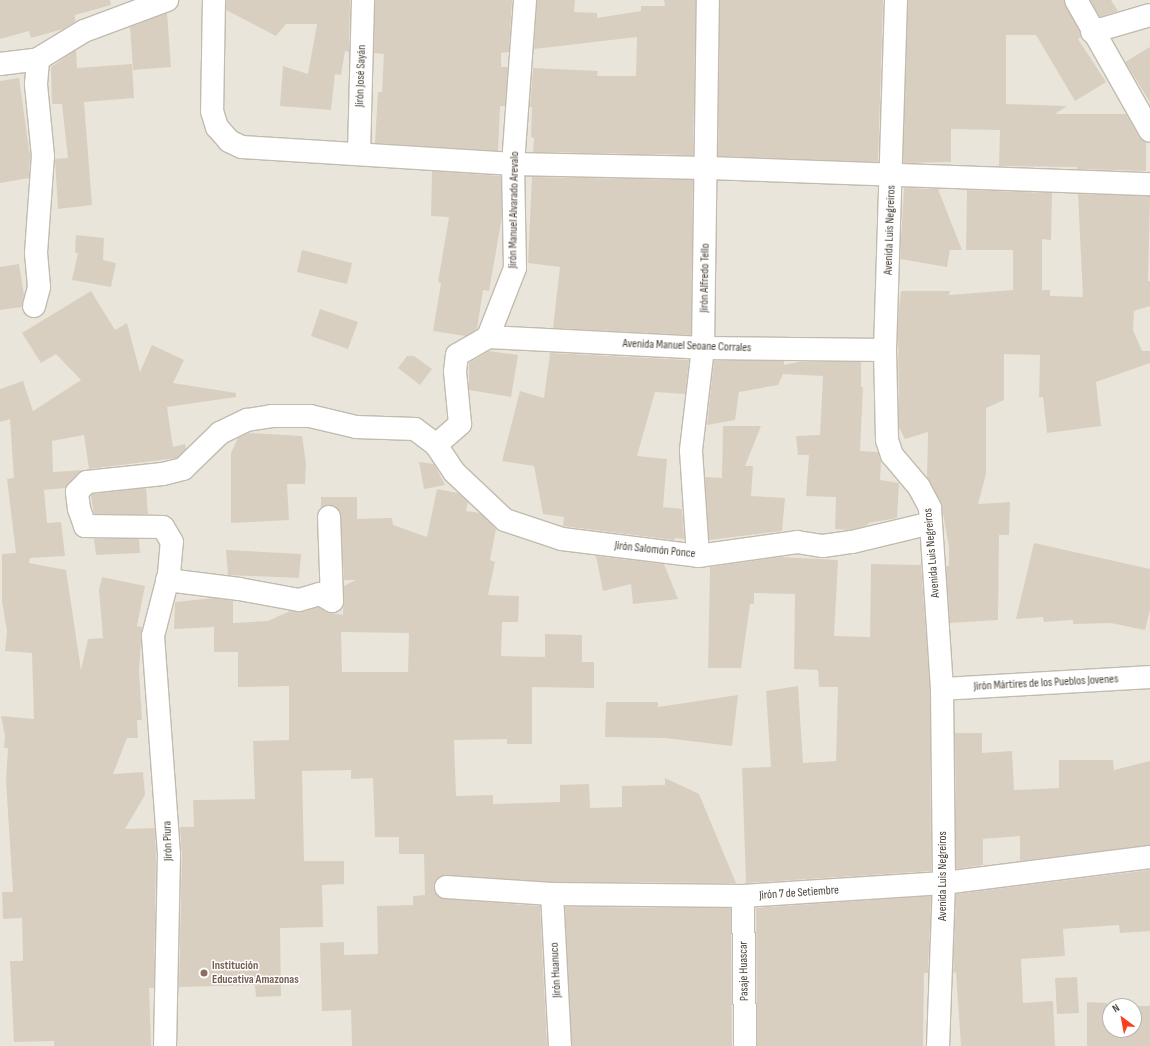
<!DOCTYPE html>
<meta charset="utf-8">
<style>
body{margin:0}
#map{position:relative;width:1150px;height:1046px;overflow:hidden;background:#f6f3ec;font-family:"Sofia Sans Condensed",sans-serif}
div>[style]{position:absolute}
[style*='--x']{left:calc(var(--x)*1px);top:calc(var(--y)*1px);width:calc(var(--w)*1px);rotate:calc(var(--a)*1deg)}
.residential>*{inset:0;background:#eae5da}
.building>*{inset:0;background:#d8cfc1}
.roads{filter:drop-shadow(1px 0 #c2bbae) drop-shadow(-1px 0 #c2bbae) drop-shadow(0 1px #c2bbae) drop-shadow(0 -1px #c2bbae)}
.street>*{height:22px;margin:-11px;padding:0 11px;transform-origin:11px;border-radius:11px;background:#fff}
.dots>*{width:11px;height:11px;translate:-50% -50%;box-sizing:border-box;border:2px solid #fff;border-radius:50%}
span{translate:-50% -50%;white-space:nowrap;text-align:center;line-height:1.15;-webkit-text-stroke:3px #fff;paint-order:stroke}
.street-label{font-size:12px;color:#4b4439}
.education-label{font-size:12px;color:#785e54;font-weight:700}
.left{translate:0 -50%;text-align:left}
.north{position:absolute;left:1102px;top:998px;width:40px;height:40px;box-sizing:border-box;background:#fff;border:1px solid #b7b4b0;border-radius:50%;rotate:328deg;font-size:11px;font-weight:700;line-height:16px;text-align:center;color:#4b4439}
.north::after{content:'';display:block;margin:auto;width:14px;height:18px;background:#fc3f1d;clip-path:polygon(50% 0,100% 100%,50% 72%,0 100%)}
</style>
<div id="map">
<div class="residential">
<div style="clip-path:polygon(evenodd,0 0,1150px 0,1150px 1046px,0 1046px,0 0,1110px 1006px,1134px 1006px,1134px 1030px,1110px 1030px,1110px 1006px)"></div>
</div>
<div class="building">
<div style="clip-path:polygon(0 0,110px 0,111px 5px,75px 15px,75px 22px,63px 29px,31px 38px,29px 31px,0 39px)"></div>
<div style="clip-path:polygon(226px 0,350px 0,349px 52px,345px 51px,341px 75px,335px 74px,331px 110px,280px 106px,283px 66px,308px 74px,317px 24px,286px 24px,276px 36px,226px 10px)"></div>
<div style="clip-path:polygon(375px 0,512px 0,509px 52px,501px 53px,501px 67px,508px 67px,505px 106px,500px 106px,498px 151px,375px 143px,378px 92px,382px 92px,384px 54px,374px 53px)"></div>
<div style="clip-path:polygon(537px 0,575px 0,574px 12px,597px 13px,597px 18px,641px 11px,641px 6px,665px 6px,664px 0,696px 0,693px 155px,533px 152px,534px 138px,531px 137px,532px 107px,530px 107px,533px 68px,598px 71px,597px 76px,636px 76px,637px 37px,534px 49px)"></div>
<div style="clip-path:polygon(720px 0,883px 0,878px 162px,718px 156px)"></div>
<div style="clip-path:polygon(908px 0,1064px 0,1080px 32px,1081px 37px,1078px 39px,1106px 82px,1075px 101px,1036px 35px,1006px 35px,1006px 104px,1067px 106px,1055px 114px,1126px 114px,1139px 137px,1146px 142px,1146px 171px,1077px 169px,1077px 167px,999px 166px,1000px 130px,951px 129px,951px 162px,903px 163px)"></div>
<div style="clip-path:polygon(1090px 0,1111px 0,1118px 11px,1100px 17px)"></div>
<div style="clip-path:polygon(167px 13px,171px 67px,133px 70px,130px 27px)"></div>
<div style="clip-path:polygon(1150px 47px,1150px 102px,1125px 62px)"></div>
<div style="clip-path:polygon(76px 50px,77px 68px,132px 64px,134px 98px,84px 102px,92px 205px,58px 209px,55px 159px,68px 158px,62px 104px,52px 104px,51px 67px)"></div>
<div style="clip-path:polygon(19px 78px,30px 156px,29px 178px,0 183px,0 81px)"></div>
<div style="clip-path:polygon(432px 171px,501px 176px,502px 217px,489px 291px,483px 290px,477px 329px,466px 336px,433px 331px,441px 283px,438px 282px,449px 217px,431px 216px)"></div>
<div style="clip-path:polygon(532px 177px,693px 180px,691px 335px,553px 328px,560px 267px,528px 263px)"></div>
<div style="clip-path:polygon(904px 188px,938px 189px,962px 250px,950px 250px,947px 267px,900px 259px)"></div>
<div style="clip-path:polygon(967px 190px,1052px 193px,1051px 240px,1042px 239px,1042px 290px,1050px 290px,1050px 296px,1083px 297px,1078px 194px,1150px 196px,1148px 281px,1150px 281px,1150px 306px,1134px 311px,1133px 330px,1142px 351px,1150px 351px,1150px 363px,1096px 382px,1101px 426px,1047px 433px,1043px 397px,1039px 397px,1040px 355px,1004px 354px,1004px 400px,986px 408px,986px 474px,978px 504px,1010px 502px,1009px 535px,999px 535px,998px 620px,950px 623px,946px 566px,949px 566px,949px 547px,941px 502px,927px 477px,928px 432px,905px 439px,899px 427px,898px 319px,901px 291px,950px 291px,949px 295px,1013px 290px,1013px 250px,966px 250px)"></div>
<div style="clip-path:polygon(76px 235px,104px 238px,103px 260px,116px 263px,111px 287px,72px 280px,78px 253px,75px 253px)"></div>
<div style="clip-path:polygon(302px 250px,352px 263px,347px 284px,297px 272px)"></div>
<div style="clip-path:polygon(19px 264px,24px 295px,22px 307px,0 310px,0 267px)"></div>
<div style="clip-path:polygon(91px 291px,115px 330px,127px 323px,140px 372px,152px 345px,184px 360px,173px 383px,236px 393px,236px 397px,167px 407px,173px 447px,185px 444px,186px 449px,177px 458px,89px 469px,84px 435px,52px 441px,53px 472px,86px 470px,78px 473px,65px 488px,44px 490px,47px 523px,61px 522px,65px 556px,30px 558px,29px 563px,66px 570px,81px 670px,88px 639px,103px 638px,99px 590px,102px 577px,145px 586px,137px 626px,142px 627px,139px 670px,142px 720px,137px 720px,138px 738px,127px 738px,113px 774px,143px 772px,145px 795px,125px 829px,155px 828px,156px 854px,154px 988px,149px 988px,151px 1046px,54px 1046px,54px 1041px,14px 1042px,10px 961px,23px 961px,22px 918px,3px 919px,2px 892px,13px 892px,6px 781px,8px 748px,4px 748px,5px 736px,1px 716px,34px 719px,32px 653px,5px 651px,7px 632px,2px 601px,2px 554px,16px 553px,7px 479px,14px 478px,10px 419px,0 422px,0 389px,23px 381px,33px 411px,81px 380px,56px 354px,41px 363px,22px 333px)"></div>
<div style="clip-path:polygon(320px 309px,358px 322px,348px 349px,311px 336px)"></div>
<div style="clip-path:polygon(489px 351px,518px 355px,511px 397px,469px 390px,469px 363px)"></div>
<div style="clip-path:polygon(550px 353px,689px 360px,685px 394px,655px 392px,637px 456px,667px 459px,663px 507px,682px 509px,684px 539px,675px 538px,674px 540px,563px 526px,564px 517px,543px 514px,534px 466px,502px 461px,520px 391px,544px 398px)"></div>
<div style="clip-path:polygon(407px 356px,414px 356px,432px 369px,420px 385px,398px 368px)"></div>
<div style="clip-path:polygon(714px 361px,784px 361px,784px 365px,799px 362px,861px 362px,861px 387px,863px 387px,860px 451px,878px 452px,881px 461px,880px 480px,899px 483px,897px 518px,868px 523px,868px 525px,850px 530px,835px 529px,836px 497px,806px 496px,809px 455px,798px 455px,796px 436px,820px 435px,823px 376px,783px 374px,778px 385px,739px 392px,735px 420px,707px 425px)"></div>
<div style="clip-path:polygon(723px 426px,761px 426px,745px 466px,753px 466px,751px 496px,785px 498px,782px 531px,709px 540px,705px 477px,722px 478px)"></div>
<div style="clip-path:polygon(249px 433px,302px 436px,306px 464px,305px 484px,287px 484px,289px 520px,231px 523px,231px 453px,238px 438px)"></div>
<div style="clip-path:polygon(419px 462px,434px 464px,445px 485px,424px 489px)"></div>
<div style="clip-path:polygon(146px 488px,148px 514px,94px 514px,91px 496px,93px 494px)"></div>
<div style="clip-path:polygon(evenodd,437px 489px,458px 493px,468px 502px,466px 511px,480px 513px,496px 529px,490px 560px,495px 562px,488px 595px,519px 596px,518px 622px,502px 622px,501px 656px,545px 657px,545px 634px,582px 635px,582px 662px,594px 662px,594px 688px,532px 687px,532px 744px,507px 744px,507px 739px,454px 740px,456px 796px,493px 795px,493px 804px,560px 802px,560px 785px,589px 784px,590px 808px,622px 807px,622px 786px,665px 785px,665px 778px,699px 794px,736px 883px,552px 882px,440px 876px,434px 887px,435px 893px,445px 899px,540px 906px,547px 1046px,352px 1046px,351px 1010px,322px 1011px,320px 943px,344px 942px,344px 955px,378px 954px,377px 906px,413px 905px,413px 896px,425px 895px,424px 854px,399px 854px,399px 837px,375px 837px,373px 778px,351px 779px,351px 770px,302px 771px,304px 861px,344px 861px,344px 884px,322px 885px,323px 927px,280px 928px,281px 996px,256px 997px,255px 985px,179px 987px,182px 854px,180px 827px,194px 827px,193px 800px,255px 799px,253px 741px,289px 740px,289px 686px,238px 687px,238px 652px,214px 652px,214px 627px,174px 629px,175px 602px,214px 598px,233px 601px,233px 623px,268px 621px,290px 611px,302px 612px,318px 607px,326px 612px,343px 615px,344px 586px,356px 580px,344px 580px,340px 511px,329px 505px,321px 508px,321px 497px,357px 497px,357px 519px,392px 518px,393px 525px,427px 537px,437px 489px,341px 632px,409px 633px,408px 672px,342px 672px,341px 632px)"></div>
<div style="clip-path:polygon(94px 539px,139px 539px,140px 553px,96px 555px)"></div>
<div style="clip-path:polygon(1034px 543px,1150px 569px,1150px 610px,1145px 630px,1111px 623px,1073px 624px,1073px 620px,1044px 622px,1043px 617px,1016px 619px)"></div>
<div style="clip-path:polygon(226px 550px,301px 554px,299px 578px,228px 575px)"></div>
<div style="clip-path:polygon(596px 556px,664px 564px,678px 599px,633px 604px,631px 584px,603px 591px)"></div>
<div style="clip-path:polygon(780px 557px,838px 560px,834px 636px,870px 637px,871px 564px,921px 565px,930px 689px,931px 871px,746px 883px,742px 768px,771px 767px,766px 691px,798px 686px,803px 763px,836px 761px,838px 687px,819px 687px,818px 670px,794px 669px,795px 594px,754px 593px,754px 604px,750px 604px,741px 668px,708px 668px,710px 567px)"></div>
<div style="clip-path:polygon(738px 695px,732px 746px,665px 738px,605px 737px,606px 702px,658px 702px,658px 707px)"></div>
<div style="clip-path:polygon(955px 733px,982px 733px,982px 753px,1012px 751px,1014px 790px,1059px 788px,1059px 760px,1113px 760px,1114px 770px,1150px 761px,1150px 845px,1020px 861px,1020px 836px,983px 839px,983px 865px,956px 869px)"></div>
<div style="clip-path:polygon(1150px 870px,1150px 931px,1120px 933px,1119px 925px,1063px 929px,1065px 956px,1021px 959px,1023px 1003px,1053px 1001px,1055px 1046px,961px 1046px,956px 972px,953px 973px,956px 894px)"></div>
<div style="clip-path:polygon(931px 896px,928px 973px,924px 973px,923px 1046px,757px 1046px,756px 908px)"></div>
<div style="clip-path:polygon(565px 907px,731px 908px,732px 1046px,572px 1046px)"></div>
<div style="clip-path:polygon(1077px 977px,1079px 1013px,1057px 1014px,1055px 978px)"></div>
<div style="clip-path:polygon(1087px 1002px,1107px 1003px,1107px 1006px,1110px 1006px,1110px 1030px,1134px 1030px,1134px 1006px,1150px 1006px,1150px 1046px,1087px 1046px)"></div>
</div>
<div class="roads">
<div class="street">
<div style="--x:214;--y:0;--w:111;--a:91"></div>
<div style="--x:212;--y:111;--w:17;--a:73"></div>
<div style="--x:217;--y:127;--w:18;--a:49"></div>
<div style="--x:229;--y:141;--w:14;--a:25"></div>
<div style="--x:242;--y:147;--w:272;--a:3.6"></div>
<div style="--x:513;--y:164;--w:194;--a:1.2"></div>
<div style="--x:707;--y:168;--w:443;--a:2.1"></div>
<div style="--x:896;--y:0;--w:350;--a:91.8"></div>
<div style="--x:885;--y:350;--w:90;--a:88.7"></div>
<div style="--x:887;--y:440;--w:16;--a:72"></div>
<div style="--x:892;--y:455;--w:42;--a:49.8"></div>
<div style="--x:919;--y:487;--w:24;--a:62"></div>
<div style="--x:930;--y:508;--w:181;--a:86.2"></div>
<div style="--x:942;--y:689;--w:194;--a:89.4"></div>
<div style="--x:944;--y:883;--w:163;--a:92.1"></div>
<div style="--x:1076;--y:0;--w:150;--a:60.5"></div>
<div style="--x:1092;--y:32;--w:60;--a:-16.3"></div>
<div style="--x:0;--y:64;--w:38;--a:-7"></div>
<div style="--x:38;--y:59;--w:54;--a:-31.3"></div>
<div style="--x:84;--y:31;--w:89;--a:-20.5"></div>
<div style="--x:359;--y:153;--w:153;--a:-88.5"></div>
<div style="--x:34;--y:306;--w:20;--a:-75"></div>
<div style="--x:39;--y:287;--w:34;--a:-95"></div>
<div style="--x:36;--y:253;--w:97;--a:-85.9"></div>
<div style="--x:43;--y:156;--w:72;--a:-95.6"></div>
<div style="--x:36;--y:84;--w:25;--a:-85"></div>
<div style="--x:488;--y:337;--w:215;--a:2.9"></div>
<div style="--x:703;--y:348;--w:182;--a:0.6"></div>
<div style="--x:436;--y:445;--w:32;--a:56"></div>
<div style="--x:454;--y:472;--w:70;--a:43.3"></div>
<div style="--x:505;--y:520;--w:60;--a:18.4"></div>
<div style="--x:562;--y:539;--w:137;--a:7.1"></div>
<div style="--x:698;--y:556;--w:100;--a:-8"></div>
<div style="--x:797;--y:542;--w:26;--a:9"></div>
<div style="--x:823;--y:546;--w:29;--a:-8"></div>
<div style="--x:852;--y:542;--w:81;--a:-13.5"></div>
<div style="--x:698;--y:556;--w:106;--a:-93.8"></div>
<div style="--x:691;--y:450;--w:103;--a:-83.3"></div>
<div style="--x:703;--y:348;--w:348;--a:-89.2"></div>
<div style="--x:167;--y:580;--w:73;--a:7.1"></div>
<div style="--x:239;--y:589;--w:61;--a:10.4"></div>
<div style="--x:299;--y:600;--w:22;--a:-16"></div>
<div style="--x:320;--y:594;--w:14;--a:30"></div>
<div style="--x:332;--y:601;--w:84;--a:-92"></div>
<div style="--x:942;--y:689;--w:208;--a:-3.3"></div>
<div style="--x:446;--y:887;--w:106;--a:3.8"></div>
<div style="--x:552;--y:894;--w:191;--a:0.6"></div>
<div style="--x:743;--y:896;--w:201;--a:-3.7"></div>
<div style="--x:944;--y:883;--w:208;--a:-7.2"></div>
<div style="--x:552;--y:894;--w:152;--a:87"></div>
<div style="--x:743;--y:896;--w:150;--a:89.2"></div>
<div style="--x:165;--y:1046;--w:192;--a:-88.8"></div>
<div style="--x:169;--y:854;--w:219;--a:-94.2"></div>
<div style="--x:153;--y:636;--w:64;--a:-75.5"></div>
<div style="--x:169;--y:574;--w:32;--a:-85"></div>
<div style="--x:172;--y:542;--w:17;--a:-121"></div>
<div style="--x:163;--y:527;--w:78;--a:-179.3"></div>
<div style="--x:85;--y:526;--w:18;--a:-109"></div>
<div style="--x:79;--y:509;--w:17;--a:-97"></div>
<div style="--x:77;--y:492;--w:14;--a:-45"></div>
<div style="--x:87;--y:482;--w:76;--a:-6"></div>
<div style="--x:163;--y:474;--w:21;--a:-14"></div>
<div style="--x:183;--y:469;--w:52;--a:-44.2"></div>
<div style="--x:220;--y:433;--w:30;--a:-26"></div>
<div style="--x:247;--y:420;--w:25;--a:-9"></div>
<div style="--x:272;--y:416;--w:38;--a:0"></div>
<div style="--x:310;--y:416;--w:47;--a:13.4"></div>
<div style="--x:356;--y:427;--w:59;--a:1.9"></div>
<div style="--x:415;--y:429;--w:26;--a:37"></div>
<div style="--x:436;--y:445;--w:32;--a:-41"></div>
<div style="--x:460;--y:424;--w:53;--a:-95.4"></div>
<div style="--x:455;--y:371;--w:16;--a:-83"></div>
<div style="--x:457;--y:355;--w:36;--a:-30"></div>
<div style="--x:488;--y:337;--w:74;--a:-68.6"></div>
<div style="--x:515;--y:268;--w:104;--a:-91.1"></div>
<div style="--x:513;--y:164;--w:164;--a:-85.8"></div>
</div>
</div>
<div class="dots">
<div style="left:204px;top:973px;background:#8d6e63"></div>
</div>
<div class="street-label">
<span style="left:361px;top:76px;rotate:-88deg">Jirón José Sayán</span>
<span style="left:514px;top:210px;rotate:-89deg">Jirón Manuel Alvarado Arevalo</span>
<span style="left:890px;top:230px;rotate:-88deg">Avenida Luis Negreiros</span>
<span style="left:705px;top:278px;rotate:-89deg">Jirón Alfredo Tello</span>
<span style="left:687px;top:346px;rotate:2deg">Avenida Manuel Seoane Corrales</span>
<span style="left:655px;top:550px;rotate:6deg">Jirón Salomón Ponce</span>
<span style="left:932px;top:553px;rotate:-95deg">Avenida Luis Negreiros</span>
<span style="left:1046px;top:683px;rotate:-3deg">Jirón Mártires de los Pueblos Jovenes</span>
<span style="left:168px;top:841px;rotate:-92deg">Jirón Piura</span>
<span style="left:943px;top:876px;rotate:-90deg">Avenida Luis Negreiros</span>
<span style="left:799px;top:893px;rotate:-4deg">Jirón 7 de Setiembre</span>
<span style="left:556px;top:970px;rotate:-93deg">Jirón Huanuco</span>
<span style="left:744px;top:971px;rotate:-91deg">Pasaje Huascar</span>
</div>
<div class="education-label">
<span class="left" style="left:212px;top:973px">Institución<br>Educativa Amazonas</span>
</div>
<div class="north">N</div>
</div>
